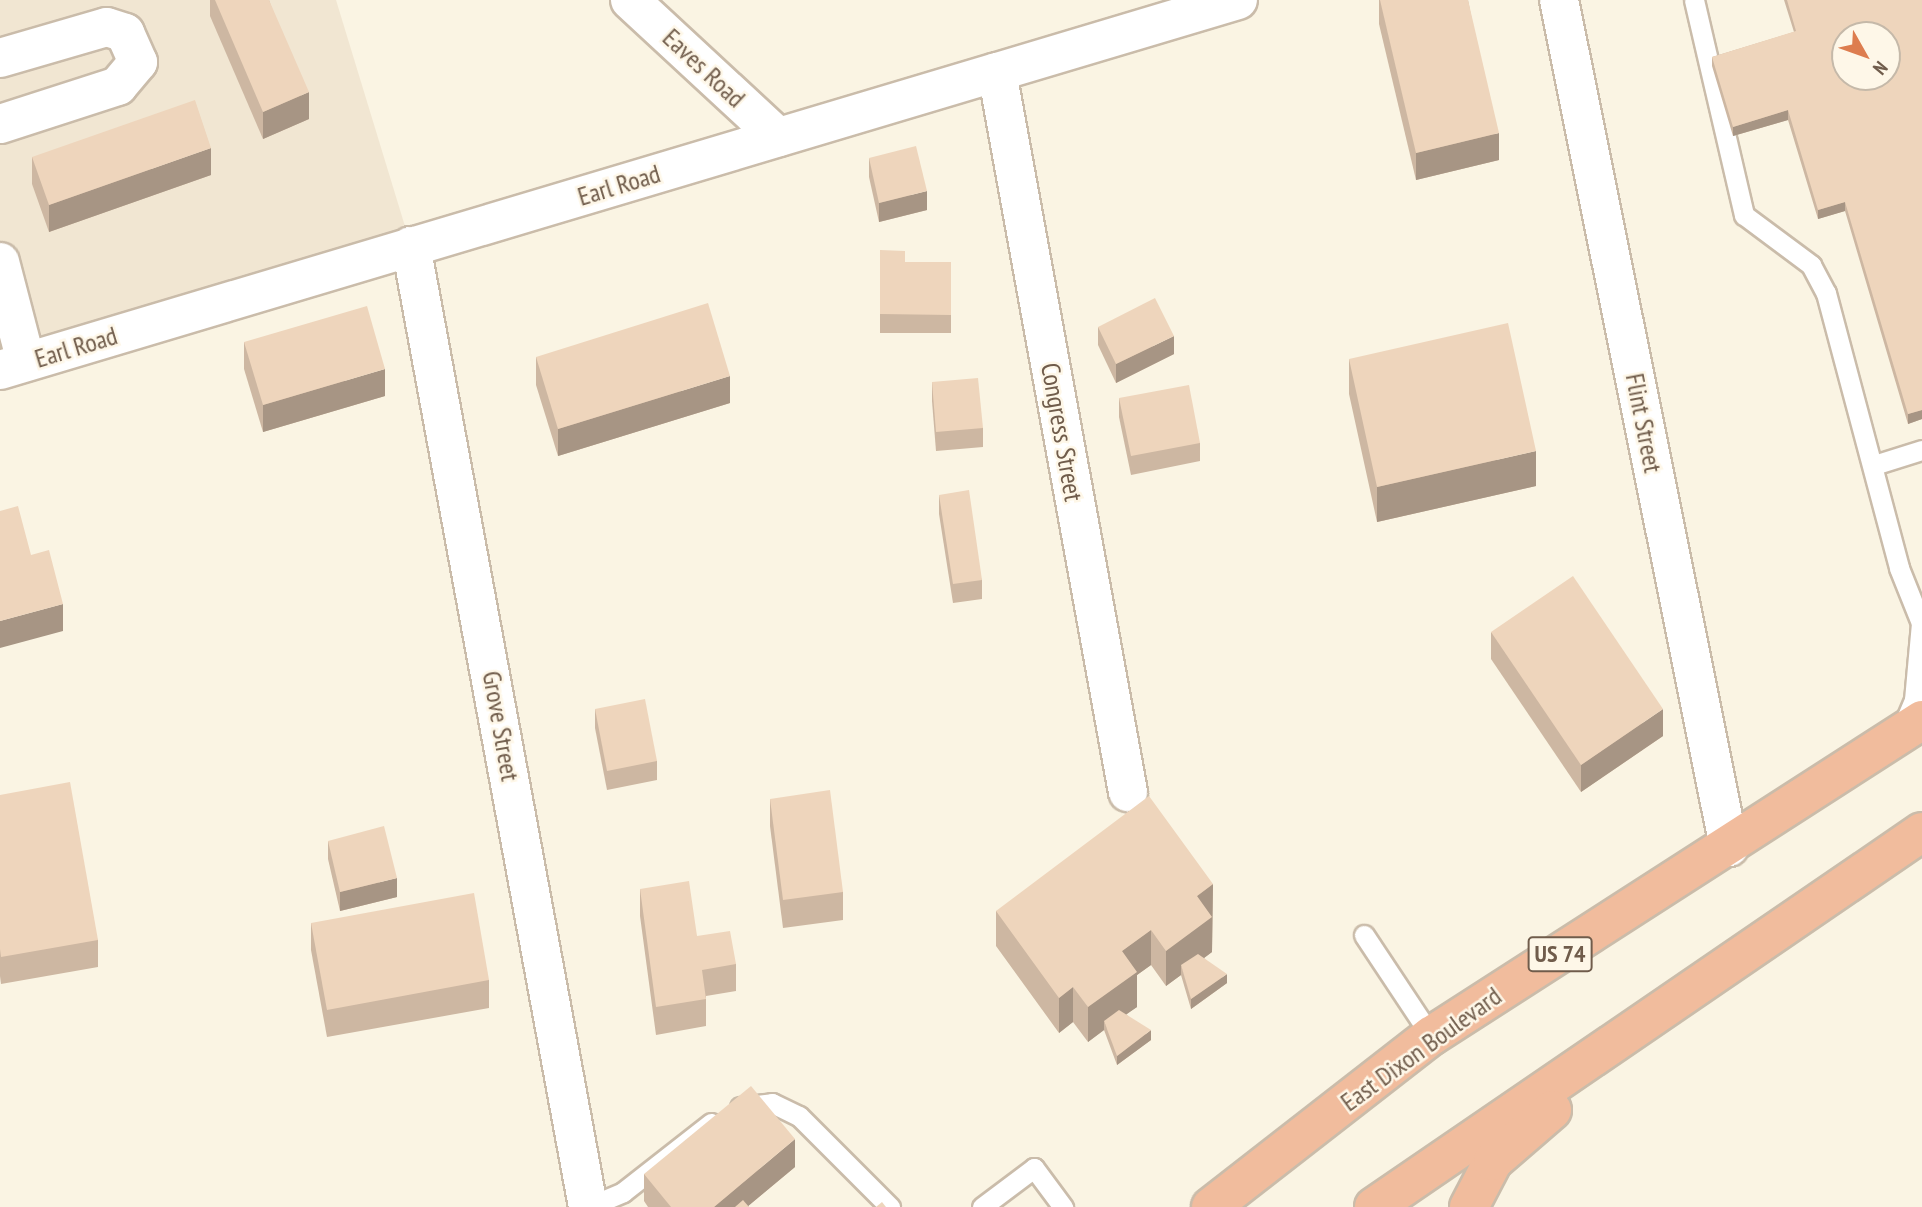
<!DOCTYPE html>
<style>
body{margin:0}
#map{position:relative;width:1922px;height:1207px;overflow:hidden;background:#faf4e3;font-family:"PT Sans Narrow",sans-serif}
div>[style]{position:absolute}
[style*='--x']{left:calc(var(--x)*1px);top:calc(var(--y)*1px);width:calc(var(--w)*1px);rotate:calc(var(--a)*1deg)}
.residential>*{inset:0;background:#f1e6d2}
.roads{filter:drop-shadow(2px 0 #cabcaa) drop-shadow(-2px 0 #cabcaa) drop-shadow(0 2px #cabcaa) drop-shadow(0 -2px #cabcaa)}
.lane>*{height:19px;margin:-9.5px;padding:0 9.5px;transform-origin:9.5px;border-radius:9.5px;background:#fff}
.street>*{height:38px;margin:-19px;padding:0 19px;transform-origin:19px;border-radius:19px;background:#fff}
.secondary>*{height:38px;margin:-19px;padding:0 19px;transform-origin:19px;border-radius:19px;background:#fff}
.highway>*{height:38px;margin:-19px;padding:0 19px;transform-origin:19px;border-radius:19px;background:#f1bc9d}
.wall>*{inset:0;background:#cdb7a2}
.shaded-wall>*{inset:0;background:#a79584}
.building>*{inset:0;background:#eed5bc}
span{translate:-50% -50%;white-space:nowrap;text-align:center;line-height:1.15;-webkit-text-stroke:5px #fef7e8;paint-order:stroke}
.shield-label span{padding:2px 5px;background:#fef7e8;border:2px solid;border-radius:5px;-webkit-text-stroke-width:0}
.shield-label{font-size:24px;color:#705c4b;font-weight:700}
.street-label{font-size:26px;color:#705c4b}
.north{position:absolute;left:1831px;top:21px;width:70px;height:70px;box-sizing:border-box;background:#fef7e8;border:2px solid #c5b9a9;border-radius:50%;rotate:130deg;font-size:19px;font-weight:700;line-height:28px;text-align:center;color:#705c4b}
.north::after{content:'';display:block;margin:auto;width:24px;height:32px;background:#dd7d4f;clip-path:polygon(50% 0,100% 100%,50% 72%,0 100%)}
</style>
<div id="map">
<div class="residential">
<div style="clip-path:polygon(0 0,336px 0,411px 246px,0 370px)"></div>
</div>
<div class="roads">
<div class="lane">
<div style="--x:1694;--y:0;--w:221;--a:76.9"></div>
<div style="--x:1744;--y:215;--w:84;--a:36.7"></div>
<div style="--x:1811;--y:265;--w:32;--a:62"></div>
<div style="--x:1826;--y:293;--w:285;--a:75.1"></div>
<div style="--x:1899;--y:568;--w:59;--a:68.2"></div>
<div style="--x:1921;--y:623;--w:77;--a:95.2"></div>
<div style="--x:1914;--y:700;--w:28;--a:113"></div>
<div style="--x:1874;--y:465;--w:50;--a:-17.4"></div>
<div style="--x:1364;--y:935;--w:121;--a:56.4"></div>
<div style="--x:740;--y:1107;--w:32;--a:-7"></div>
<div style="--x:772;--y:1103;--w:30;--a:26"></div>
<div style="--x:799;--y:1116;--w:129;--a:45"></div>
<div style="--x:588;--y:1207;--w:38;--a:-23"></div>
<div style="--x:623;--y:1192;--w:112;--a:-38.1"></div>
<div style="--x:982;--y:1207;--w:65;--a:-36.9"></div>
<div style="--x:1034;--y:1168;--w:49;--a:53.4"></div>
</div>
<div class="street">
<div style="--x:1559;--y:0;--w:864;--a:78.65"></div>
<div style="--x:0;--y:58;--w:111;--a:-16.2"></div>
<div style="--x:107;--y:27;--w:19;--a:18"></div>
<div style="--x:125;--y:33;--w:32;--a:66"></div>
<div style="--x:138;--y:62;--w:31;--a:130"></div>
<div style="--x:118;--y:86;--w:124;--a:162.1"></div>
<div style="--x:997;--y:72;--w:732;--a:79.69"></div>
<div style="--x:411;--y:246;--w:977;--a:79.56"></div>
<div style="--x:0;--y:262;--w:103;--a:75.4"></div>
</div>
<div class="secondary">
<div style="--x:630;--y:0;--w:202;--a:42.8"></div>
<div style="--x:0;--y:370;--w:1292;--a:-16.64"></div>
</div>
<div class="highway">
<div style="--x:1211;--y:1207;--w:279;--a:-37.9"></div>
<div style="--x:1431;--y:1036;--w:584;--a:-32.76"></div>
<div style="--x:1374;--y:1207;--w:664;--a:-34.38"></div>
<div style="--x:1469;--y:1207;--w:52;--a:-62.4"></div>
<div style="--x:1493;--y:1161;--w:78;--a:-40.8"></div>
</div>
</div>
<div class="wall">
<div style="clip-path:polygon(210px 0,269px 0,309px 119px,263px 139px,210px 16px)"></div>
<div style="clip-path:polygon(1379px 0,1468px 0,1499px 160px,1416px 180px,1379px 24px)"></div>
<div style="clip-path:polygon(1784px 0,1922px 0,1922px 419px,1908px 424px,1845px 211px,1818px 219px,1788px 120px,1733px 136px,1712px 66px,1712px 57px,1794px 32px)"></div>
<div style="clip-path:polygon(32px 157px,211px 175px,49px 232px,32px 184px)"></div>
<div style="clip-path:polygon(869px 158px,927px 210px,879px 222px,869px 177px)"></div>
<div style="clip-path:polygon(880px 250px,905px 262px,951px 262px,951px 333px,880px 333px)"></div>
<div style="clip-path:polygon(1098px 327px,1174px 354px,1116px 383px,1098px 345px)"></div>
<div style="clip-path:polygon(244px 342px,385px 396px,263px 432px,244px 369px)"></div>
<div style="clip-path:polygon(536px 357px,730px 403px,558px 456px,536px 385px)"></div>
<div style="clip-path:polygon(1349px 359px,1536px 486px,1377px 522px,1349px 394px)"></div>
<div style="clip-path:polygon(932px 382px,983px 428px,983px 447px,936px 451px,932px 401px)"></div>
<div style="clip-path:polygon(1119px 398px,1200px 443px,1200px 461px,1131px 475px,1119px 417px)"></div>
<div style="clip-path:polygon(939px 495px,982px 580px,982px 599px,953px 603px,939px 514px)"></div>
<div style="clip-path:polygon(1491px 632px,1663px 736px,1581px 792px,1491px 659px)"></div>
<div style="clip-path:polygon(595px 709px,657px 761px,657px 780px,607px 790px,595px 728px)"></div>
<div style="clip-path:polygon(0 795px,98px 940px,98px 967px,1px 984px,0 976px)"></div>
<div style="clip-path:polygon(770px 799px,843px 892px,843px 920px,783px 928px,770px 826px)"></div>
<div style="clip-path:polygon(328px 841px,397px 897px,340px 911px,328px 859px)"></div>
<div style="clip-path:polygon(1213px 884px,1212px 952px,1204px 958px,1227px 983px,1191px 1009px,1181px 975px,1166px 986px,1151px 965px,1137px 975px,1137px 1007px,1126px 1014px,1151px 1040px,1117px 1065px,1104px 1030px,1088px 1042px,1073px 1022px,1059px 1033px,996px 946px,996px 911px)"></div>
<div style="clip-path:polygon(640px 889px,697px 936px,736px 964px,736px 991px,706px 996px,706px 1026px,656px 1035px,640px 916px)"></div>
<div style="clip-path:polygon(311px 923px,489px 980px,489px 1008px,327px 1037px,311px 950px)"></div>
<div style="clip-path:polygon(795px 1167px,748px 1206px,749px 1207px,648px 1207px,644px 1201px,644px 1174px)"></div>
</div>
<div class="shaded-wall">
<div style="clip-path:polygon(309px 92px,309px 119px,263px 139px,263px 112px)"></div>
<div style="clip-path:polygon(1788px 110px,1788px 120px,1733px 136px,1733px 127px)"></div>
<div style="clip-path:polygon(1499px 133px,1499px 160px,1416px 180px,1416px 153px)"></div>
<div style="clip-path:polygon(211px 148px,211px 175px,49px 232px,49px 205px)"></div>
<div style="clip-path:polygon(927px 191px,927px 210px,879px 222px,879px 203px)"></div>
<div style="clip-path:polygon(1845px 202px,1845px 211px,1818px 219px,1818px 210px)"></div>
<div style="clip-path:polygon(1174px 336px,1174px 354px,1116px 383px,1116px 364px)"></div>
<div style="clip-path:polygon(385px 369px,385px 396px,263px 432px,263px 405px)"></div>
<div style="clip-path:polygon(730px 376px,730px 403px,558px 456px,558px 429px)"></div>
<div style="clip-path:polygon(1922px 410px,1922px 419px,1908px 424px,1908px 414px)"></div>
<div style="clip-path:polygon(1536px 451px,1536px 486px,1377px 522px,1377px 487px)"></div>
<div style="clip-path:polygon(63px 604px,63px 631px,0 648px,0 621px)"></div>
<div style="clip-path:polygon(1663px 709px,1663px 736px,1581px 792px,1581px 765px)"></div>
<div style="clip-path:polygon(397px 878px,397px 897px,340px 911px,340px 892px)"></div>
<div style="clip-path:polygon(1213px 884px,1212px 952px,1184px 973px,1181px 965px,1181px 975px,1166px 986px,1166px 951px,1197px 896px)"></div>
<div style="clip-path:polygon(1151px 930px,1151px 965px,1137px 975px,1137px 1007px,1107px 1028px,1104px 1021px,1104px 1030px,1088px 1042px,1088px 1007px,1122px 951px)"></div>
<div style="clip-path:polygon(1227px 974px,1227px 983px,1191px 1009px,1191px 999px)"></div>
<div style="clip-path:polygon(1073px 987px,1073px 1022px,1059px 1033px,1059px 998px)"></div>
<div style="clip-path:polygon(1151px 1030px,1151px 1040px,1117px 1065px,1117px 1056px)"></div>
<div style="clip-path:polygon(795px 1139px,795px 1167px,747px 1207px,714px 1207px)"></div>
</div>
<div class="building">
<div style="clip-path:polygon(215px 0,269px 0,309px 92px,263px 112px)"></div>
<div style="clip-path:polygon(1380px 0,1468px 0,1499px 133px,1416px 153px)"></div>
<div style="clip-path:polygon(evenodd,1787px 0,1922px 0,1922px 410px,1908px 414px,1845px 202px,1818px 210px,1788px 110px,1733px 127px,1712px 57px,1796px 31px,1787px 0,1845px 35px,1887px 35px,1887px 77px,1845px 77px,1845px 35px)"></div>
<div style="clip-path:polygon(195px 100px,211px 148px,49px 205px,32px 157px)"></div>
<div style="clip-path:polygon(916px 146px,927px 191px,879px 203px,869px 158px)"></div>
<div style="clip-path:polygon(880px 250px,905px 251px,905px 262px,951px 262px,951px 315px,880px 314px)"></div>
<div style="clip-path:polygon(1155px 298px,1174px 336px,1116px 364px,1098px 327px)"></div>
<div style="clip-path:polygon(708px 303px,730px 376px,558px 429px,536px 357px)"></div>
<div style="clip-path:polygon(367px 306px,385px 369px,263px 405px,244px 342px)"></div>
<div style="clip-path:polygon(1508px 323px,1536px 451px,1377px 487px,1349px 359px)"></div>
<div style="clip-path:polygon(978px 378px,983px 428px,936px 432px,932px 382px)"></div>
<div style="clip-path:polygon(1189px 385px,1200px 443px,1131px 456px,1119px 398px)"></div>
<div style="clip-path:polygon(969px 490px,982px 580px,953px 584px,939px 495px)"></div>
<div style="clip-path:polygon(18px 506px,31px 555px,49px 550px,63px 604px,0 621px,0 511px)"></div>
<div style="clip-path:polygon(1573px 576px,1663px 709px,1581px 765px,1491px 632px)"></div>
<div style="clip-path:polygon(645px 699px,657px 761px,607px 771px,595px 709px)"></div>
<div style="clip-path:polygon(70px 782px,98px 940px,1px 957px,0 949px,0 795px)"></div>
<div style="clip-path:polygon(830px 790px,843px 892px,783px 900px,770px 799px)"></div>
<div style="clip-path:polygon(1149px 796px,1213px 884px,1197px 896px,1212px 917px,1166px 951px,1151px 930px,1122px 951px,1137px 972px,1088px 1007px,1073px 987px,1059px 998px,996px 911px)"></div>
<div style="clip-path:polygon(384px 826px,397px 878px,340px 892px,328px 841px)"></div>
<div style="clip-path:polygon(689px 881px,697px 936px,730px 931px,736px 964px,702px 970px,706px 999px,656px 1007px,640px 889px)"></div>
<div style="clip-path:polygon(474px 893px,489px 980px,327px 1010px,311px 923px)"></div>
<div style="clip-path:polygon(1198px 954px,1227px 974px,1191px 999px,1181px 965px)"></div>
<div style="clip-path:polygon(1119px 1010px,1151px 1030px,1117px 1056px,1104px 1021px)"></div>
<div style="clip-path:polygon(751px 1086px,795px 1139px,714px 1207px,671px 1207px,644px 1174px)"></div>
<div style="clip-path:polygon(743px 1200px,749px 1207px,735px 1207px)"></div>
<div style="clip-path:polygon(882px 1202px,886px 1207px,876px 1207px)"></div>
</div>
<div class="shield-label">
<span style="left:1560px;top:954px">US 74</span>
</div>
<div class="street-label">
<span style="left:704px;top:68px;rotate:43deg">Eaves Road</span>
<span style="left:619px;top:185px;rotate:-17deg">Earl Road</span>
<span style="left:76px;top:347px;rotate:-17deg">Earl Road</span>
<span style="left:1644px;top:423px;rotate:79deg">Flint Street</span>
<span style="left:1062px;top:432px;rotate:80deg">Congress Street</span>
<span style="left:501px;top:726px;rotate:80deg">Grove Street</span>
<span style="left:1421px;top:1049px;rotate:-36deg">East Dixon Boulevard</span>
</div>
<div class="north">N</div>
</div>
